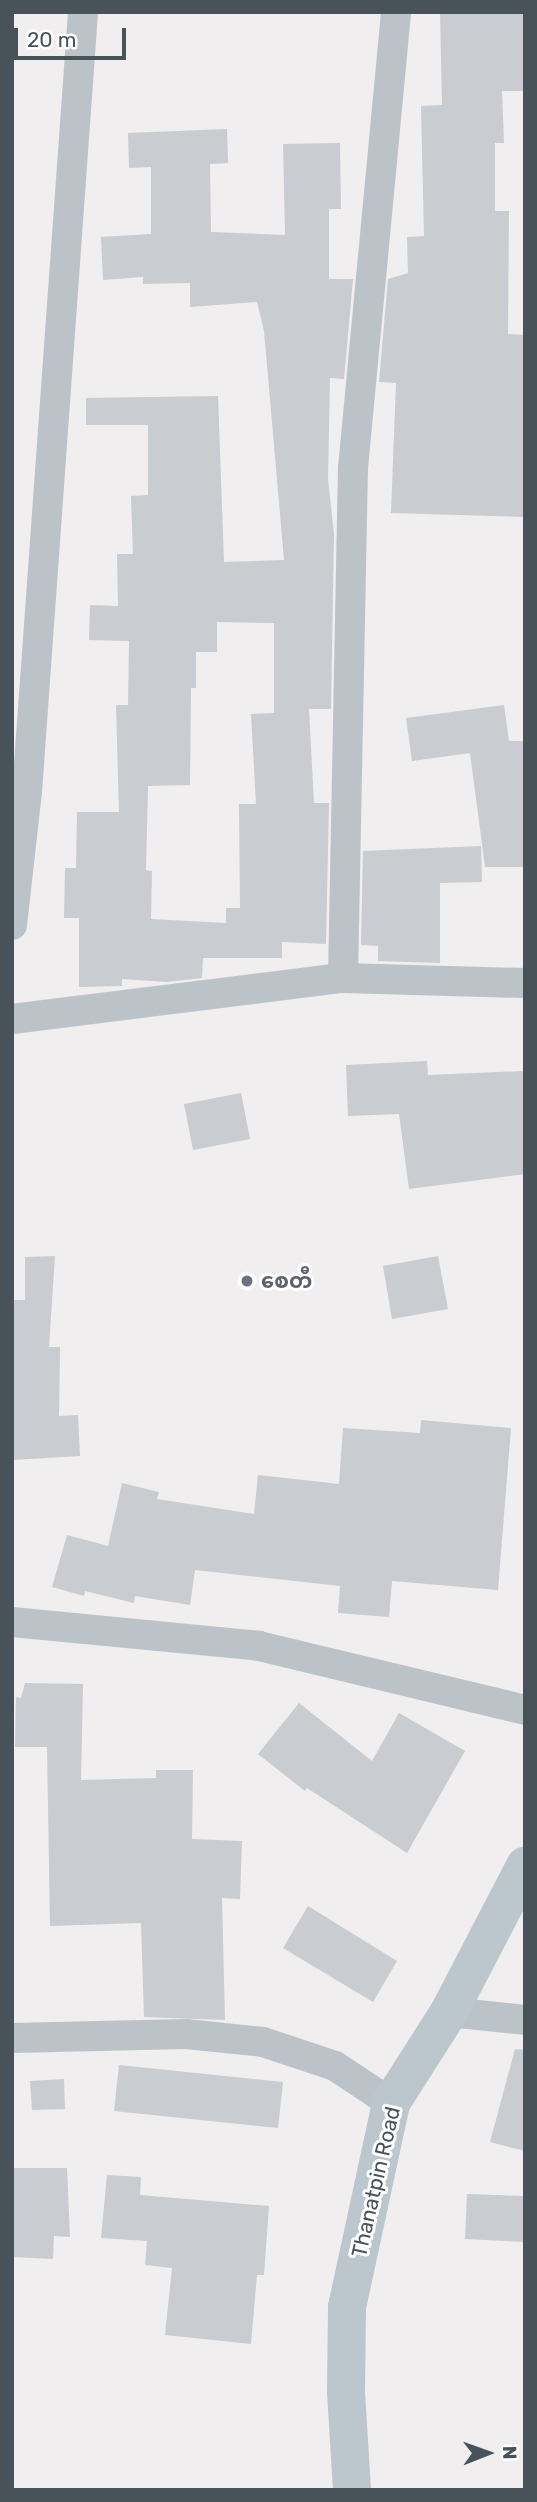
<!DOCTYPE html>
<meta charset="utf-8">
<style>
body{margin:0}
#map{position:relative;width:537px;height:2502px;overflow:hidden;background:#f0eeee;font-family:Rubik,"Noto Sans Myanmar",sans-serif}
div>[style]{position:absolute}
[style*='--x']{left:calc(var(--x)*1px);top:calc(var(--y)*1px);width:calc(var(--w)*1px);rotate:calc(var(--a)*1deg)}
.building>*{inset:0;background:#c9ccd0}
.street>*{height:30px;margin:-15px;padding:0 15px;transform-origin:15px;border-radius:15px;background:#bbc3c9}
.secondary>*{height:38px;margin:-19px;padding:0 19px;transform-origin:19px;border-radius:19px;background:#bcc6cd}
.dots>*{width:19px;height:19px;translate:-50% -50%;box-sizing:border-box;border:4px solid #fff;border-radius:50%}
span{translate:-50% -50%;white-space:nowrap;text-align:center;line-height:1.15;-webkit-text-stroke:6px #fff;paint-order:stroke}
.worship-label{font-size:21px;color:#5b616d;font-weight:700}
.left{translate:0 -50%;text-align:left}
.street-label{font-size:21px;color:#485359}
.frame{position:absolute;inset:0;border:14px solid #485359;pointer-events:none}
.north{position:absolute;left:453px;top:2418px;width:70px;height:70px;-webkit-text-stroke:5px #fff;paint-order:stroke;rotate:89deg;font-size:19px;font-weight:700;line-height:28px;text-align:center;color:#485359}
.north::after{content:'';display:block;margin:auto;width:24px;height:32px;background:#485359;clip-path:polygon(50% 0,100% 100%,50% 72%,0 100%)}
.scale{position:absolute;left:14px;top:28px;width:112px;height:32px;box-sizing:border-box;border:4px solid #485359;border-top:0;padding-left:9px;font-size:21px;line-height:24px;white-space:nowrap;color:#485359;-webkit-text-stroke:5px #fff;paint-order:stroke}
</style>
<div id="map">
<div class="building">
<div style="clip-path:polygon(440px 12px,525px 12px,525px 91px,502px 91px,504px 143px,495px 143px,495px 211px,509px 211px,508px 334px,525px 335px,525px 517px,391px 513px,396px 383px,379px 382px,388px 279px,408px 273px,407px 237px,424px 236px,421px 106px,442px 105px)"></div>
<div style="clip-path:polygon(evenodd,227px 129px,228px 163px,210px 164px,211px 232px,285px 235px,283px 144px,340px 143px,341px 209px,329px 209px,329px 279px,353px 279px,344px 379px,330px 378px,328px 479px,334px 534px,331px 709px,309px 709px,314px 803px,329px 803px,326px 944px,282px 942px,282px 958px,203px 958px,202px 978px,167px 982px,122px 979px,122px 986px,79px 987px,79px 918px,64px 918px,65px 868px,76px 868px,77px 812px,119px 812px,116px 705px,128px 705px,129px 641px,89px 640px,90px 605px,118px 606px,117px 554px,133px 554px,131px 496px,148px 495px,148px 425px,86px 425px,86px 398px,218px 396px,224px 562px,284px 560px,264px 331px,257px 302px,190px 307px,190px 283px,143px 284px,143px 277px,103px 280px,101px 237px,151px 234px,151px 167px,129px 168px,128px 133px,227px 129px,217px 622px,274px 623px,274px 713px,251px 714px,256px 804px,239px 804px,240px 908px,226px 908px,226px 923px,151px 919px,152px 871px,146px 870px,148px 786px,190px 785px,191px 688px,196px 688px,196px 652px,217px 652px,217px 622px)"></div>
<div style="clip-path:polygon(504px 705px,509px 741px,525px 741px,525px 867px,485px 867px,470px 753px,412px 761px,406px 718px)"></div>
<div style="clip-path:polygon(481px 846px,482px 882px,440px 883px,440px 963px,378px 961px,378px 946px,361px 945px,363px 851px)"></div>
<div style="clip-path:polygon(427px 1061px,428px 1075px,525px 1071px,525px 1174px,409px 1189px,399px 1114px,348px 1116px,346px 1065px)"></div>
<div style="clip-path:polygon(241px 1093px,250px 1139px,193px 1150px,184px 1104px)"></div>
<div style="clip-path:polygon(55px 1256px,49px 1347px,60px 1347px,59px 1416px,78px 1415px,80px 1456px,12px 1460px,14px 1300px,25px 1300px,25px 1257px)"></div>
<div style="clip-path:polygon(438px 1256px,448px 1309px,392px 1319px,383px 1266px)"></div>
<div style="clip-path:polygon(421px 1420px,511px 1428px,498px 1590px,392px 1581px,389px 1617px,338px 1613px,340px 1586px,195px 1570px,190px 1605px,135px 1596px,134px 1603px,85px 1591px,84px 1596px,52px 1587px,67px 1535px,108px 1546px,122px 1483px,159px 1492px,157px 1499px,254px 1514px,258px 1475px,339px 1484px,343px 1428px,420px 1433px)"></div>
<div style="clip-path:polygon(25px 1683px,83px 1684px,81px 1780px,156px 1778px,156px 1770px,193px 1770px,192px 1839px,242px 1841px,240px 1899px,222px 1898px,225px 2020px,144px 2017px,141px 1923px,50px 1926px,47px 1747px,15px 1747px,16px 1697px,21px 1698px)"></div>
<div style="clip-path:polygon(299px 1703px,372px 1761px,399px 1713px,465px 1751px,407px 1853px,307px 1788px,305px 1791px,258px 1754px)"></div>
<div style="clip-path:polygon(308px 1906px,397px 1961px,373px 2002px,283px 1948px)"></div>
<div style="clip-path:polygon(515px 2049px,525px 2050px,525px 2151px,490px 2142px)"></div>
<div style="clip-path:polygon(119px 2065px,283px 2082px,278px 2128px,114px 2111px)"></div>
<div style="clip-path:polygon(64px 2079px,65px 2109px,32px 2110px,30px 2081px)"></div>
<div style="clip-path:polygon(12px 2168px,67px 2168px,70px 2237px,54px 2236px,53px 2259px,12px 2257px)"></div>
<div style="clip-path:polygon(107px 2175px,141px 2177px,140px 2195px,269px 2206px,264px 2275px,257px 2275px,251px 2344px,165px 2335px,172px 2268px,145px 2265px,147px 2241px,101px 2238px)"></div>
<div style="clip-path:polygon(467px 2194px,525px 2196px,525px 2242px,465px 2239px)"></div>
</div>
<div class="street">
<div style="--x:12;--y:925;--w:134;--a:-83.6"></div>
<div style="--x:27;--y:792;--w:782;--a:-85.89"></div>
<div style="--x:343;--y:978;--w:510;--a:-88.88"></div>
<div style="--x:353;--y:468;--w:458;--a:-84.6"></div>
<div style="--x:12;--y:1019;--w:334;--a:-7.1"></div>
<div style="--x:343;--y:978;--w:182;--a:1.6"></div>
<div style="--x:12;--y:1622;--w:248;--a:5.5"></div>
<div style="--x:259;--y:1646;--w:274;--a:13.5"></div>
<div style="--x:449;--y:2012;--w:76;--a:6"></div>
<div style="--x:12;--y:2038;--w:174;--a:-1.3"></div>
<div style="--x:186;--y:2034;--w:77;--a:5.9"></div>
<div style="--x:263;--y:2042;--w:76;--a:18.4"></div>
<div style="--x:335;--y:2066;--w:67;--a:33.5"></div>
</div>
<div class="secondary">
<div style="--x:352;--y:2490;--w:99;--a:-93.5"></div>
<div style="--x:346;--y:2391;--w:84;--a:-89.3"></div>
<div style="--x:347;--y:2307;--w:209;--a:-77.8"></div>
<div style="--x:391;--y:2103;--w:108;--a:-57.5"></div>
<div style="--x:449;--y:2012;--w:165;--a:-62.5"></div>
</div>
<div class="dots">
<div style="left:247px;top:1281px;background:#6b7280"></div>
</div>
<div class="worship-label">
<span class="left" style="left:261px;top:1281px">စေတီ</span>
</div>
<div class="street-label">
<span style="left:376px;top:2182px;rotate:-77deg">Thanatpin Road</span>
</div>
<div class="frame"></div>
<div class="north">N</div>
<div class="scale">20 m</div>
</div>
